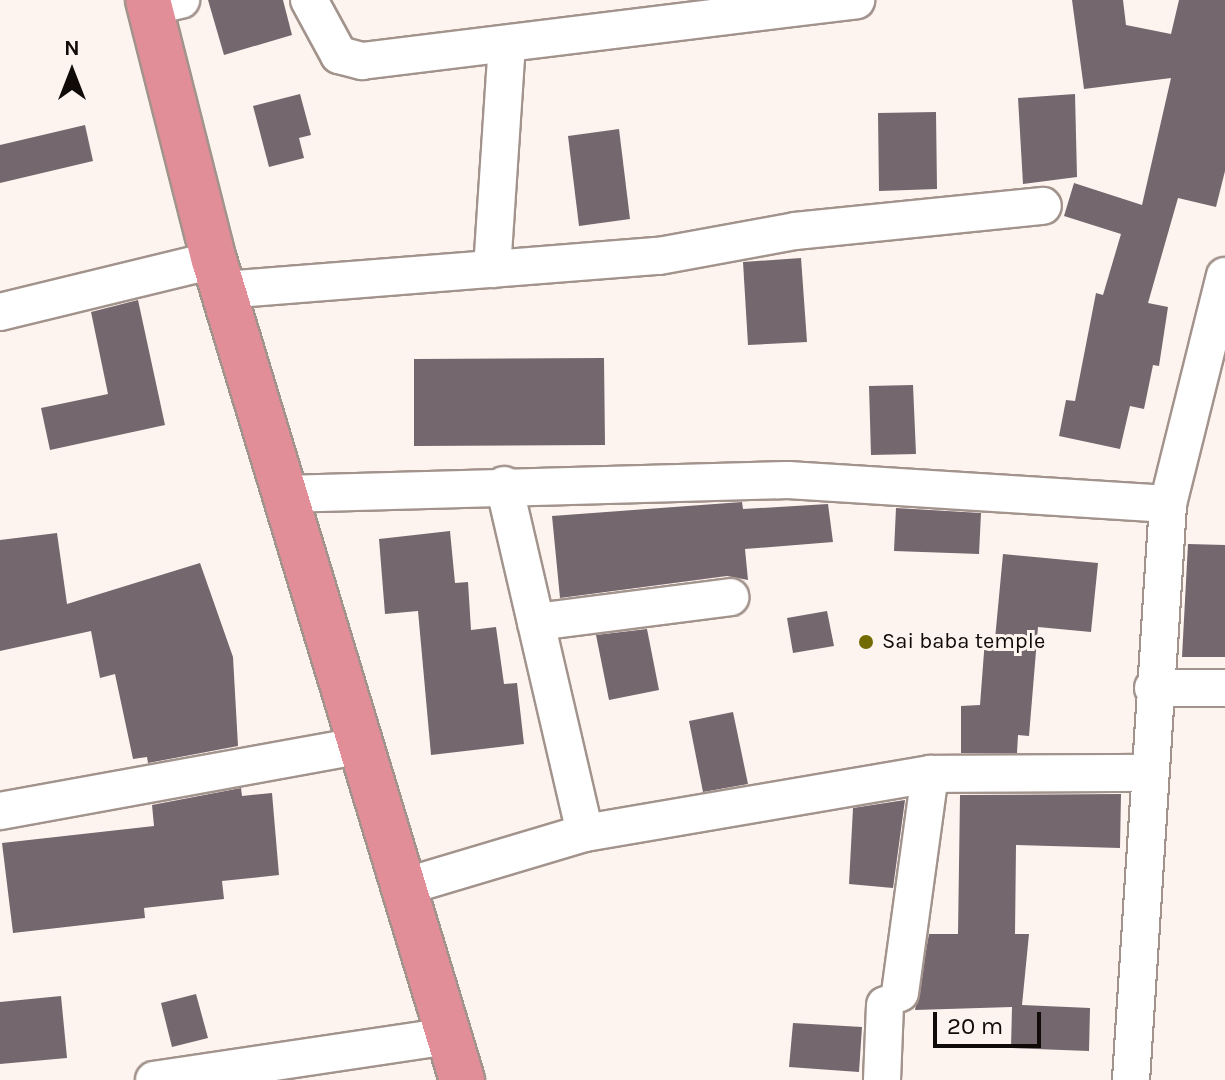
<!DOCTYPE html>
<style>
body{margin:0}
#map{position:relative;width:1225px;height:1080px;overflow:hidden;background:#fdf4ef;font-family:Karla,sans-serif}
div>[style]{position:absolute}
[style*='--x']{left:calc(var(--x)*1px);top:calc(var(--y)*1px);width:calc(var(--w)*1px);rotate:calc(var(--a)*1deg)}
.building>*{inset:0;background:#75676e}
.roads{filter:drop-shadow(2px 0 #a2938c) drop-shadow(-2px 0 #a2938c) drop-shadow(0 2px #a2938c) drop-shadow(0 -2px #a2938c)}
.street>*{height:36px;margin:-18px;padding:0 18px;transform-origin:18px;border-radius:18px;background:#fff}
.highway>*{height:44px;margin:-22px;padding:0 22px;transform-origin:22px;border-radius:22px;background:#e18e98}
.dots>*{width:22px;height:22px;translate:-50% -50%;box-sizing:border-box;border:4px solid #fdf4ef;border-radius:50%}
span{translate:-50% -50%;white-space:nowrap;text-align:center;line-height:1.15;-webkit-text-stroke:6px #fdf4ef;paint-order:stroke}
.poi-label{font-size:22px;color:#100b09}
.left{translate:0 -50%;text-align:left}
.north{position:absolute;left:32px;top:32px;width:80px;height:80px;-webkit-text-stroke:6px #fdf4ef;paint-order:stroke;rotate:0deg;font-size:22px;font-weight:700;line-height:32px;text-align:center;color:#100b09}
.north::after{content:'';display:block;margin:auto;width:28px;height:36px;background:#100b09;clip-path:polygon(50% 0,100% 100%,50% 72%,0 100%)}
.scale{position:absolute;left:933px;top:1012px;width:108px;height:36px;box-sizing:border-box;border:4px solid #100b09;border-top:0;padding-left:10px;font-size:24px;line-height:28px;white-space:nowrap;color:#100b09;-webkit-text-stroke:6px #fdf4ef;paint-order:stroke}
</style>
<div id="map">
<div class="building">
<div style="clip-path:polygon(208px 0,283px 0,292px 35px,224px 55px)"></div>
<div style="clip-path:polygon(1072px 0,1123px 0,1126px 25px,1171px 34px,1179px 0,1225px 0,1225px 171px,1216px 207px,1178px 198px,1148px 303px,1168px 307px,1159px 366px,1153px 365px,1144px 409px,1130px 406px,1120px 449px,1059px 436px,1066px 400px,1075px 401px,1096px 293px,1103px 295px,1121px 234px,1064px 216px,1074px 183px,1142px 205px,1171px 78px,1084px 89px)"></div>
<div style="clip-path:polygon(300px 94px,311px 135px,299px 138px,304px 158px,269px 167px,253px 106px)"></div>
<div style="clip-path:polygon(1075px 94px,1077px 177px,1023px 184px,1018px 98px)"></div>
<div style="clip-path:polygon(936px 112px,937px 189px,879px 191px,878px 113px)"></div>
<div style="clip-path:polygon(85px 125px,93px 161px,0 183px,0 145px)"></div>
<div style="clip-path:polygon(619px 129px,630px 219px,579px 226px,568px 136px)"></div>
<div style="clip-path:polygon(801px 258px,807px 342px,748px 345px,743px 262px)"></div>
<div style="clip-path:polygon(138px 300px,165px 425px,50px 450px,41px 408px,108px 394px,91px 312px)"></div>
<div style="clip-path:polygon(604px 358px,605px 445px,414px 446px,414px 359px)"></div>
<div style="clip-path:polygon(913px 385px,916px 454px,871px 455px,869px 386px)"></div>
<div style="clip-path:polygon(742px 502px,743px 509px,828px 504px,833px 542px,745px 549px,748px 580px,727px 576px,560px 598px,552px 516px)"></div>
<div style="clip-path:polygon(896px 508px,981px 513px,979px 554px,894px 551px)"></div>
<div style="clip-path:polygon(450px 531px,455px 583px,468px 582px,471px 630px,496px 627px,504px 684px,517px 683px,524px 744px,431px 755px,418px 611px,385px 614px,379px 539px)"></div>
<div style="clip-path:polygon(57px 533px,67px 604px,200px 563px,233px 657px,238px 746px,148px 763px,147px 757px,133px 759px,115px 674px,100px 678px,91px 631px,0 651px,0 540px)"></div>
<div style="clip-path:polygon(1188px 544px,1225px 545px,1225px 657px,1182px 657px)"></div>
<div style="clip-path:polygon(1003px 554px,1098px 563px,1091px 632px,1038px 627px,1029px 736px,1018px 735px,1017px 753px,961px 753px,961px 706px,980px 705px,985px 639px,995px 639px)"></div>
<div style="clip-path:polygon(827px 611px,834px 646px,793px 653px,787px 618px)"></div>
<div style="clip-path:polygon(647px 629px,659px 690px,609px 700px,596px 635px)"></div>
<div style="clip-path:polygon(733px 712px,748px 784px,703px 792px,689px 721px)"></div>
<div style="clip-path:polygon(241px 788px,242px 796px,272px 793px,279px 875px,222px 881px,224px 899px,144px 908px,145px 918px,13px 933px,2px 843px,154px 826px,152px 805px)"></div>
<div style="clip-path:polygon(1121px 794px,1120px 848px,1016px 845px,1015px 934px,1029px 934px,1022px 1005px,1090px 1008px,1089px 1051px,1011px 1048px,1012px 1007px,915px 1010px,929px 934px,958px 934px,960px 795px)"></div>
<div style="clip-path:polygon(905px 800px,893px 888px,849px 884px,853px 808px)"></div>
<div style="clip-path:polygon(196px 994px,208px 1038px,172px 1047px,161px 1003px)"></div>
<div style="clip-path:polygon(61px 996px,67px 1058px,0 1064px,0 1002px)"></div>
<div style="clip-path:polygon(793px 1023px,862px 1027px,859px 1072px,789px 1067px)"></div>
</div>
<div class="roads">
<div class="street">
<div style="--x:309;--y:0;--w:63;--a:61.4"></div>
<div style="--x:339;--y:55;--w:24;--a:15"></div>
<div style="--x:362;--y:61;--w:498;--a:-7"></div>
<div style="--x:150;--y:7;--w:32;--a:-13"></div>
<div style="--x:492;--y:269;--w:225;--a:-86.2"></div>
<div style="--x:224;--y:290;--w:436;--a:-4.5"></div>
<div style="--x:659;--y:256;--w:138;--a:-10.4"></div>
<div style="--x:795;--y:231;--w:249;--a:-5.8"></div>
<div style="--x:0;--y:312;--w:220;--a:-13.7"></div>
<div style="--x:504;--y:485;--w:357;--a:76.9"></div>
<div style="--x:284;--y:494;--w:504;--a:-1.59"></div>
<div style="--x:788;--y:480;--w:381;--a:3.6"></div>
<div style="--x:536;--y:622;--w:196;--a:-7.3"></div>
<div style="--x:1153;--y:688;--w:72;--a:0"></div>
<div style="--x:0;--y:811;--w:363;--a:-10.3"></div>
<div style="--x:400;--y:888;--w:193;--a:-16.6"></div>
<div style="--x:585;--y:833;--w:350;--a:-9.7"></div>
<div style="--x:930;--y:774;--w:217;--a:-0.3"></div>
<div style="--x:900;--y:993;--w:221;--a:-82.2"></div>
<div style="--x:154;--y:1080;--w:297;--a:-8.5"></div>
<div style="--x:882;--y:1080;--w:75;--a:-87.7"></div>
<div style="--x:1131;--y:1080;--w:577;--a:-86.32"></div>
<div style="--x:1168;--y:504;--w:235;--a:-76"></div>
</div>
<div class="highway">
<div style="--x:148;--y:0;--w:268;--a:75.8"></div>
<div style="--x:214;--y:260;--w:857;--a:73.17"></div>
</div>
</div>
<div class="dots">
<div style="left:866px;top:642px;background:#736a02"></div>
</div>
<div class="poi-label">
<span class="left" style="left:882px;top:642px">Sai baba temple</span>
</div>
<div class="north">N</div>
<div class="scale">20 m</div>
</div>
